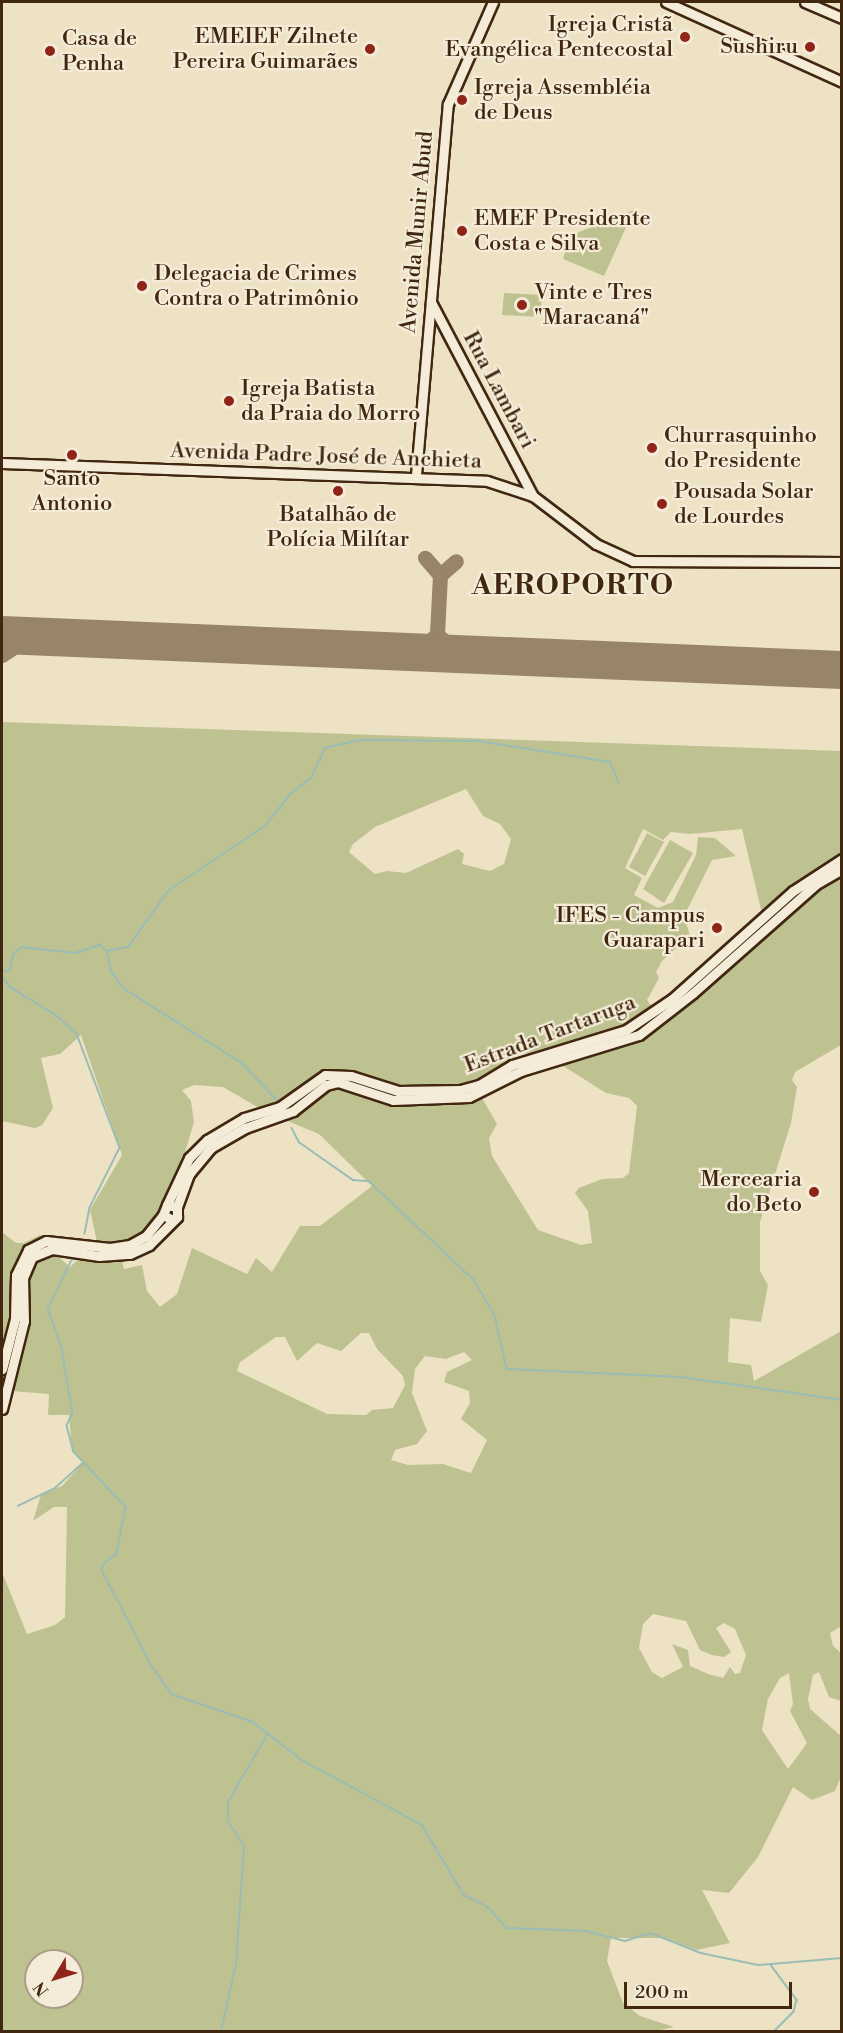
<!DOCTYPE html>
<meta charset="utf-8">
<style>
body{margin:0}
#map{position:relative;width:843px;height:2033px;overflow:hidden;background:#eee2c5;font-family:"Libre Bodoni",serif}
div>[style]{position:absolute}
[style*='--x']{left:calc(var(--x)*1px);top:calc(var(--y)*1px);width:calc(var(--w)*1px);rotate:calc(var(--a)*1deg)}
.green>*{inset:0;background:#bec291}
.stream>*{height:1.5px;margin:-0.75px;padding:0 0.75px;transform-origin:0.75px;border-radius:0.75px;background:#99bdb5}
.taxiway>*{height:15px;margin:-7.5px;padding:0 7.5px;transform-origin:7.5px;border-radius:7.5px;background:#98846a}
.runway>*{height:38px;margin:-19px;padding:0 19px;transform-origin:19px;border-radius:19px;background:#98846a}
.roads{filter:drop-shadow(2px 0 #412710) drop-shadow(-2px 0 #412710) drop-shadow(0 2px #412710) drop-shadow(0 -2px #412710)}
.secondary>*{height:9px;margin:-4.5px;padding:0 4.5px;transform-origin:4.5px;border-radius:4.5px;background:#f4ecd9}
.dots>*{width:16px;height:16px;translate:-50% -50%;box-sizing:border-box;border:3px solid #f4ecd9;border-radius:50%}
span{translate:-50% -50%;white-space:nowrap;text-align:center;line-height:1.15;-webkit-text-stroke:4.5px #f4ecd9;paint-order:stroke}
.poi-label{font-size:22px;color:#412710}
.right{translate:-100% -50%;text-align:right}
.left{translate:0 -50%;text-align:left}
.street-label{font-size:22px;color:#412710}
.district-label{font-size:28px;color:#412710;font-weight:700;letter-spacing:1.5px}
.frame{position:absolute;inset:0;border:3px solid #412710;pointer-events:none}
.north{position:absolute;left:24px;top:1949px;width:60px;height:60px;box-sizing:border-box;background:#f4ecd9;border:2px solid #ac9d89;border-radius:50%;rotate:232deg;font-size:16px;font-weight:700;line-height:24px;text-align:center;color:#412710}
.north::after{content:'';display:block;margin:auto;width:21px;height:27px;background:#8f2418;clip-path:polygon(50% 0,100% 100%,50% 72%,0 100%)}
.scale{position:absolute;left:624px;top:1982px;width:168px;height:27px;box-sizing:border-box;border:3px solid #412710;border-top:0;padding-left:8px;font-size:18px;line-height:21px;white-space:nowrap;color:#412710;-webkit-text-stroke:4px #f4ecd9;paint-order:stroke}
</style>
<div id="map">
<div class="green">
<div style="clip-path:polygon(634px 210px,604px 276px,563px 259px,565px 252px,559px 240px)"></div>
<div style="clip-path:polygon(504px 293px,542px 295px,540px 317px,502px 315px)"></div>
<div style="clip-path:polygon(evenodd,2px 722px,841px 751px,841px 1045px,795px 1072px,792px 1080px,797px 1087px,791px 1123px,760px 1222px,760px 1271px,768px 1285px,761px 1322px,730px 1318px,728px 1362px,751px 1365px,754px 1381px,841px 1331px,842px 1626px,830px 1633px,833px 1646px,841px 1653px,841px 1701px,829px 1697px,819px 1672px,813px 1675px,808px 1699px,810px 1709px,841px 1736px,841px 1777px,835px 1791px,812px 1800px,793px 1787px,758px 1857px,729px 1893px,702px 1890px,730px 1943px,696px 1950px,666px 1938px,611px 1938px,607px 1961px,623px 2003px,640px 2016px,674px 2027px,651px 2032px,2px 2031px,2px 1572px,27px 1634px,55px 1625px,65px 1617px,67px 1507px,54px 1507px,33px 1521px,41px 1495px,62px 1486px,83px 1463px,72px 1451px,69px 1415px,48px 1415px,49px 1394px,11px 1391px,2px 1416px,2px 1232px,16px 1243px,24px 1243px,40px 1235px,48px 1248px,70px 1267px,97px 1242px,90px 1210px,122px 1155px,81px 1035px,60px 1054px,41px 1058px,53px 1108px,42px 1125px,35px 1128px,2px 1121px,2px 722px,466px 789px,483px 816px,500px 824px,511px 839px,504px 864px,490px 871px,462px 864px,464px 854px,458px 849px,406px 873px,387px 871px,375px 874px,349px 852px,353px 844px,375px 827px,466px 789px,2px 722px,643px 829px,663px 840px,671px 832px,690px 834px,742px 829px,763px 918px,654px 1009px,647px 1000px,659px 978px,656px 972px,662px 961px,690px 936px,684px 916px,712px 860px,736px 856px,715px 838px,698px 837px,696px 855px,673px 902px,658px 908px,634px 895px,642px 878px,625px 868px,643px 829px,2px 722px,521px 1052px,560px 1064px,606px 1093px,629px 1098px,637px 1106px,629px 1173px,623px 1178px,602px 1179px,579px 1188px,575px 1193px,588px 1211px,592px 1243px,581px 1245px,538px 1230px,492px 1156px,489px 1138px,497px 1124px,474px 1084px,521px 1052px,2px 722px,194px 1085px,223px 1087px,266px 1112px,319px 1134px,372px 1186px,320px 1226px,300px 1226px,272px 1272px,256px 1258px,247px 1274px,192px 1248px,177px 1294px,160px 1307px,147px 1291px,142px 1265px,124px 1269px,118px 1244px,130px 1242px,149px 1229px,181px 1166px,194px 1122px,191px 1101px,182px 1090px,194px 1085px,2px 722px,361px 1333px,369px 1333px,377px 1349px,403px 1376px,405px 1385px,393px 1408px,372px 1410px,366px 1415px,327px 1414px,237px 1371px,240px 1362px,276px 1337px,285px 1337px,297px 1361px,317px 1343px,341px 1351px,361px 1333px,2px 722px,464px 1352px,472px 1360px,447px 1372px,444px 1382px,469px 1391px,470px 1403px,461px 1419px,487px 1440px,471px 1473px,443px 1464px,408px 1465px,391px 1460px,395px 1450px,417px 1444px,427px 1431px,412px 1393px,415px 1369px,425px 1356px,446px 1359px,464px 1352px,2px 722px,653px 1614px,686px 1621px,700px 1650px,712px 1655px,724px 1657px,731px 1652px,716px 1628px,724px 1623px,735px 1629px,746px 1655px,740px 1673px,735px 1674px,730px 1667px,723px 1678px,708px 1674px,690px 1666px,688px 1650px,672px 1644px,683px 1667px,662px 1678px,652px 1672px,639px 1648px,643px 1624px,653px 1614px,2px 722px,789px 1673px,793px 1704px,790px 1711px,807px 1743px,788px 1769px,762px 1730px,768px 1699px,780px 1678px,789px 1673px,2px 722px,36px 1961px,72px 1961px,72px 1997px,36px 1997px,36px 1961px)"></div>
<div style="clip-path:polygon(647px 833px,664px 842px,645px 876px,629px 867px)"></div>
<div style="clip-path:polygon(670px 840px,693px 853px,664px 903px,643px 889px)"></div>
</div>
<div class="stream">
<div style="--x:107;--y:951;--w:21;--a:-11"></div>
<div style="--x:128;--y:947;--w:70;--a:-54.3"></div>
<div style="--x:169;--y:890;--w:117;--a:-33.8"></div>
<div style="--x:266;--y:825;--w:41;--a:-52"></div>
<div style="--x:291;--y:793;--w:25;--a:-37"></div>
<div style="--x:311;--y:778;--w:33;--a:-65"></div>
<div style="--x:325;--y:748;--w:37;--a:-13"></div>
<div style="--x:361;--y:740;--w:118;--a:0.5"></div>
<div style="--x:479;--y:741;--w:133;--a:9.1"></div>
<div style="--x:610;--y:762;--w:22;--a:66"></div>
<div style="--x:2;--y:969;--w:5;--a:37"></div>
<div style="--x:6;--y:972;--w:5;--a:-37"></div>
<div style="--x:10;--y:969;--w:15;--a:-79"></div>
<div style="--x:13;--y:954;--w:11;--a:-38"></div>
<div style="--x:22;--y:947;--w:53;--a:6.5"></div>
<div style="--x:75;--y:953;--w:26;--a:-18"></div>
<div style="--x:100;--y:945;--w:9;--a:41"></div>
<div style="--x:107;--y:951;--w:22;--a:77"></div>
<div style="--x:112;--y:972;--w:19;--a:55"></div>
<div style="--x:123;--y:988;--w:141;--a:32.2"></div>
<div style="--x:242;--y:1063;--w:54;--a:46.5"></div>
<div style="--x:2;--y:976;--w:14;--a:54"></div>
<div style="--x:10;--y:987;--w:54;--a:31.3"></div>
<div style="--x:56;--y:1015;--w:28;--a:42"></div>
<div style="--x:77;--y:1034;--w:122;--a:69.3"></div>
<div style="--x:120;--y:1148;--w:67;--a:116.6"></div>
<div style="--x:90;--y:1208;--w:26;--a:101"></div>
<div style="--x:292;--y:1128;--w:16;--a:63"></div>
<div style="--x:299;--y:1142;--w:66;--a:35.1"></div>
<div style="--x:353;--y:1180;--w:16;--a:4"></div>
<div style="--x:369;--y:1181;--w:146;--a:43.3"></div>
<div style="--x:475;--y:1281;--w:40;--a:60.3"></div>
<div style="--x:495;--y:1316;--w:54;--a:77.2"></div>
<div style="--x:507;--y:1369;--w:174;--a:2.6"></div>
<div style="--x:681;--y:1377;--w:163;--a:8.1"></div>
<div style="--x:74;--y:1256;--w:59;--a:116.1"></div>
<div style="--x:48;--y:1309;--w:37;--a:70"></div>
<div style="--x:61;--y:1344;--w:70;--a:80.1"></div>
<div style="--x:73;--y:1413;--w:14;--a:115"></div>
<div style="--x:67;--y:1426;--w:27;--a:75"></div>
<div style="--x:74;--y:1452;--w:76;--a:46.6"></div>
<div style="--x:126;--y:1507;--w:48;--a:100.8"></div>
<div style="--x:117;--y:1554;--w:18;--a:142"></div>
<div style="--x:103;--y:1565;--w:5;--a:101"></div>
<div style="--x:102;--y:1570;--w:110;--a:62.5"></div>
<div style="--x:153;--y:1668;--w:32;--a:54"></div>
<div style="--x:172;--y:1694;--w:86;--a:19.1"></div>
<div style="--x:253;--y:1722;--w:62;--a:37.8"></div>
<div style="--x:302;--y:1760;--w:136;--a:28.4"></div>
<div style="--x:422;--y:1825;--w:82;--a:59"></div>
<div style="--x:464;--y:1895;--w:25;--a:26"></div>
<div style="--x:487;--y:1906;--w:30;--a:48"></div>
<div style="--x:507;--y:1928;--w:79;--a:2.2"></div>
<div style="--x:586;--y:1931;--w:40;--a:14.4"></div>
<div style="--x:625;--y:1941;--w:27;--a:-17"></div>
<div style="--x:651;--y:1933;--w:54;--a:21.8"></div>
<div style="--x:701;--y:1953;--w:58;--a:11.9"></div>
<div style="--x:758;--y:1965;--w:84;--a:-4.8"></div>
<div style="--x:18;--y:1506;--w:41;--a:-25.9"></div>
<div style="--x:55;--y:1488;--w:38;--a:-42"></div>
<div style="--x:771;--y:1965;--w:44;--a:53.4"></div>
<div style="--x:797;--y:2000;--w:12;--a:104"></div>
<div style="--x:794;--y:2012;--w:28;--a:135"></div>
<div style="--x:221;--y:2032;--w:70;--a:-77.6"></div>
<div style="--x:236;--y:1964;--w:118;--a:-86.1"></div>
<div style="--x:244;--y:1846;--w:30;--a:-123"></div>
<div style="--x:228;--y:1821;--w:19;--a:-90"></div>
<div style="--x:228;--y:1802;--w:78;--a:-59.8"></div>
</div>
<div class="taxiway">
<div style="--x:440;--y:575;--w:21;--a:-41"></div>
<div style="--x:437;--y:634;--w:18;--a:45"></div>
<div style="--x:450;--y:647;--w:20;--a:20"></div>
<div style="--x:404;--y:652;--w:21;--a:-14"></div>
<div style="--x:424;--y:647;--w:18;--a:-45"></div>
<div style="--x:437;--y:634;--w:59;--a:-87.1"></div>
<div style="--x:440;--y:575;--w:23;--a:-131"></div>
<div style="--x:2;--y:655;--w:27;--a:-34"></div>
<div style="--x:24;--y:640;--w:24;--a:-7"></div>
</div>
<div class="runway">
<div style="--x:2;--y:635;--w:841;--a:2.39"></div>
</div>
<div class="roads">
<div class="secondary">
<div style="--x:666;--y:2;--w:193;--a:24.4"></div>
<div style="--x:805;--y:2;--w:40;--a:23.4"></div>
<div style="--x:431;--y:302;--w:219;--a:62.3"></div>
<div style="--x:2;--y:463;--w:485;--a:2.1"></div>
<div style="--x:487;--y:481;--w:48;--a:18.1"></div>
<div style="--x:533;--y:496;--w:79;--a:37.3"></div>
<div style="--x:596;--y:544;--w:41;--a:24.7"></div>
<div style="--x:633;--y:561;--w:209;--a:0.3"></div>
<div style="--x:416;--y:475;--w:372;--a:-85.1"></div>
<div style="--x:448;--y:104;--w:111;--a:-66.2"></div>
<div style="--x:167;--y:1205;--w:52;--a:-64.9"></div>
<div style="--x:189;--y:1158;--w:25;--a:-45"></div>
<div style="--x:207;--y:1140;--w:43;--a:-30.7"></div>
<div style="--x:244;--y:1118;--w:38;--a:-17"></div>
<div style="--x:280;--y:1107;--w:55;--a:-35.4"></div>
<div style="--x:325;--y:1075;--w:26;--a:2"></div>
<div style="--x:351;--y:1076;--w:49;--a:17.7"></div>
<div style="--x:398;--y:1091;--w:62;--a:-0.9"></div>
<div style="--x:460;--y:1090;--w:20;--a:-15"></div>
<div style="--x:479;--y:1085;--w:39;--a:-31"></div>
<div style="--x:512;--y:1065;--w:119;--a:-17.1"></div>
<div style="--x:626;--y:1030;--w:55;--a:-34"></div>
<div style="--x:672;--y:999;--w:162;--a:-41.8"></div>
<div style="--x:793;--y:891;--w:59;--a:-33.1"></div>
<div style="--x:177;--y:1207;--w:35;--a:-70"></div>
<div style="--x:189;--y:1174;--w:35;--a:-50"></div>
<div style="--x:212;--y:1147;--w:38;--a:-30"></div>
<div style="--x:245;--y:1128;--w:51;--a:-19.5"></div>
<div style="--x:293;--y:1111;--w:42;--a:-38.2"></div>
<div style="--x:326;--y:1085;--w:12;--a:-14"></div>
<div style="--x:338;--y:1082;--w:58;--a:18.1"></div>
<div style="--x:393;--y:1100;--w:76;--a:-2.3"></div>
<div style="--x:469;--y:1097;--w:58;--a:-26.6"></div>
<div style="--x:521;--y:1071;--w:123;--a:-17"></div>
<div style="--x:639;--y:1035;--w:68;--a:-37.9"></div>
<div style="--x:693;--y:993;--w:164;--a:-41.5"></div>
<div style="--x:816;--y:884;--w:30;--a:-30"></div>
<div style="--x:2;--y:1369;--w:52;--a:-75.4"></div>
<div style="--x:15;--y:1319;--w:44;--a:-88.7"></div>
<div style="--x:16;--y:1275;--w:28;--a:-64"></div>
<div style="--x:28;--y:1250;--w:20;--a:-27"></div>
<div style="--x:46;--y:1241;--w:64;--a:6.2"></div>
<div style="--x:110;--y:1248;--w:20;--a:-9"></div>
<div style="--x:130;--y:1245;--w:18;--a:-29"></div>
<div style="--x:146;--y:1236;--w:27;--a:-51"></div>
<div style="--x:2;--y:1409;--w:91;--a:-76"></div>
<div style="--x:24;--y:1321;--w:43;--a:-91.3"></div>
<div style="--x:23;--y:1278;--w:23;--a:-67"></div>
<div style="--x:32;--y:1257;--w:22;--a:-22"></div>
<div style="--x:52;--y:1249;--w:48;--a:8.5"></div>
<div style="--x:99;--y:1256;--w:31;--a:-4"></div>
<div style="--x:130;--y:1254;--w:21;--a:-25"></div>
<div style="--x:149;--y:1245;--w:40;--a:-45"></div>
<div style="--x:177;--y:1217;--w:10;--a:-90"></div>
<div style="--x:177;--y:1207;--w:10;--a:-169"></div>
<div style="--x:167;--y:1205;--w:11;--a:112"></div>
<div style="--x:163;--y:1215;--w:11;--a:27"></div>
</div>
</div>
<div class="dots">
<div style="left:685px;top:37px;background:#8f2418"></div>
<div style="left:810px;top:47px;background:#8f2418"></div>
<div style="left:370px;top:49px;background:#8f2418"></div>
<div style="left:50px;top:51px;background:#8f2418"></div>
<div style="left:462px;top:100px;background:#8f2418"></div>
<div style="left:462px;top:231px;background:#8f2418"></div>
<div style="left:142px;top:286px;background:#8f2418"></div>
<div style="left:522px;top:305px;background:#8f2418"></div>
<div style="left:229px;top:401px;background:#8f2418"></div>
<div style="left:652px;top:448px;background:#8f2418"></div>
<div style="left:72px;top:455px;background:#8f2418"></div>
<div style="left:338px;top:491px;background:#8f2418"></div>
<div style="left:662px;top:504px;background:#8f2418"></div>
<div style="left:717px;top:928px;background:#8f2418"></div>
<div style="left:814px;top:1192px;background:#8f2418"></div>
</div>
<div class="poi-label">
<span class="right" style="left:673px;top:37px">Igreja Cristã<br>Evangélica Pentecostal</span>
<span class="right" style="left:358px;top:49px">EMEIEF Zilnete<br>Pereira Guimarães</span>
<span class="left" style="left:62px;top:51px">Casa de<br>Penha</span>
<span class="right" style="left:798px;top:47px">Sushiru</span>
<span class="left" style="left:474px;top:100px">Igreja Assembléia<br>de Deus</span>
<span class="left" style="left:474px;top:231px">EMEF Presidente<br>Costa e Silva</span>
<span class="left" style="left:154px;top:286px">Delegacia de Crimes<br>Contra o Patrimônio</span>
<span class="left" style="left:534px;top:305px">Vinte e Tres<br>"Maracaná"</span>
<span class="left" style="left:241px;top:401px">Igreja Batista<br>da Praia do Morro</span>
<span class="left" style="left:664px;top:448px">Churrasquinho<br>do Presidente</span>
<span style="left:72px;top:491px">Santo<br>Antonio</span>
<span class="left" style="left:674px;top:504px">Pousada Solar<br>de Lourdes</span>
<span style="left:338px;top:527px">Batalhão de<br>Polícia Milítar</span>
<span class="right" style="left:705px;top:928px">IFES - Campus<br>Guarapari</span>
<span class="right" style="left:802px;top:1192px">Mercearia<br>do Beto</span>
</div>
<div class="street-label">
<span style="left:417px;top:232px;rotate:-85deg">Avenida Munir Abud</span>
<span style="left:499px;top:390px;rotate:62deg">Rua Lambari</span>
<span style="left:326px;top:456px;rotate:2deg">Avenida Padre José de Anchieta</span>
<span style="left:550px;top:1034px;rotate:-21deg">Estrada Tartaruga</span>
</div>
<div class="district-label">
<span style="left:573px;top:586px">AEROPORTO</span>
</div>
<div class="frame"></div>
<div class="north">N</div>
<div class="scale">200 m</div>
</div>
